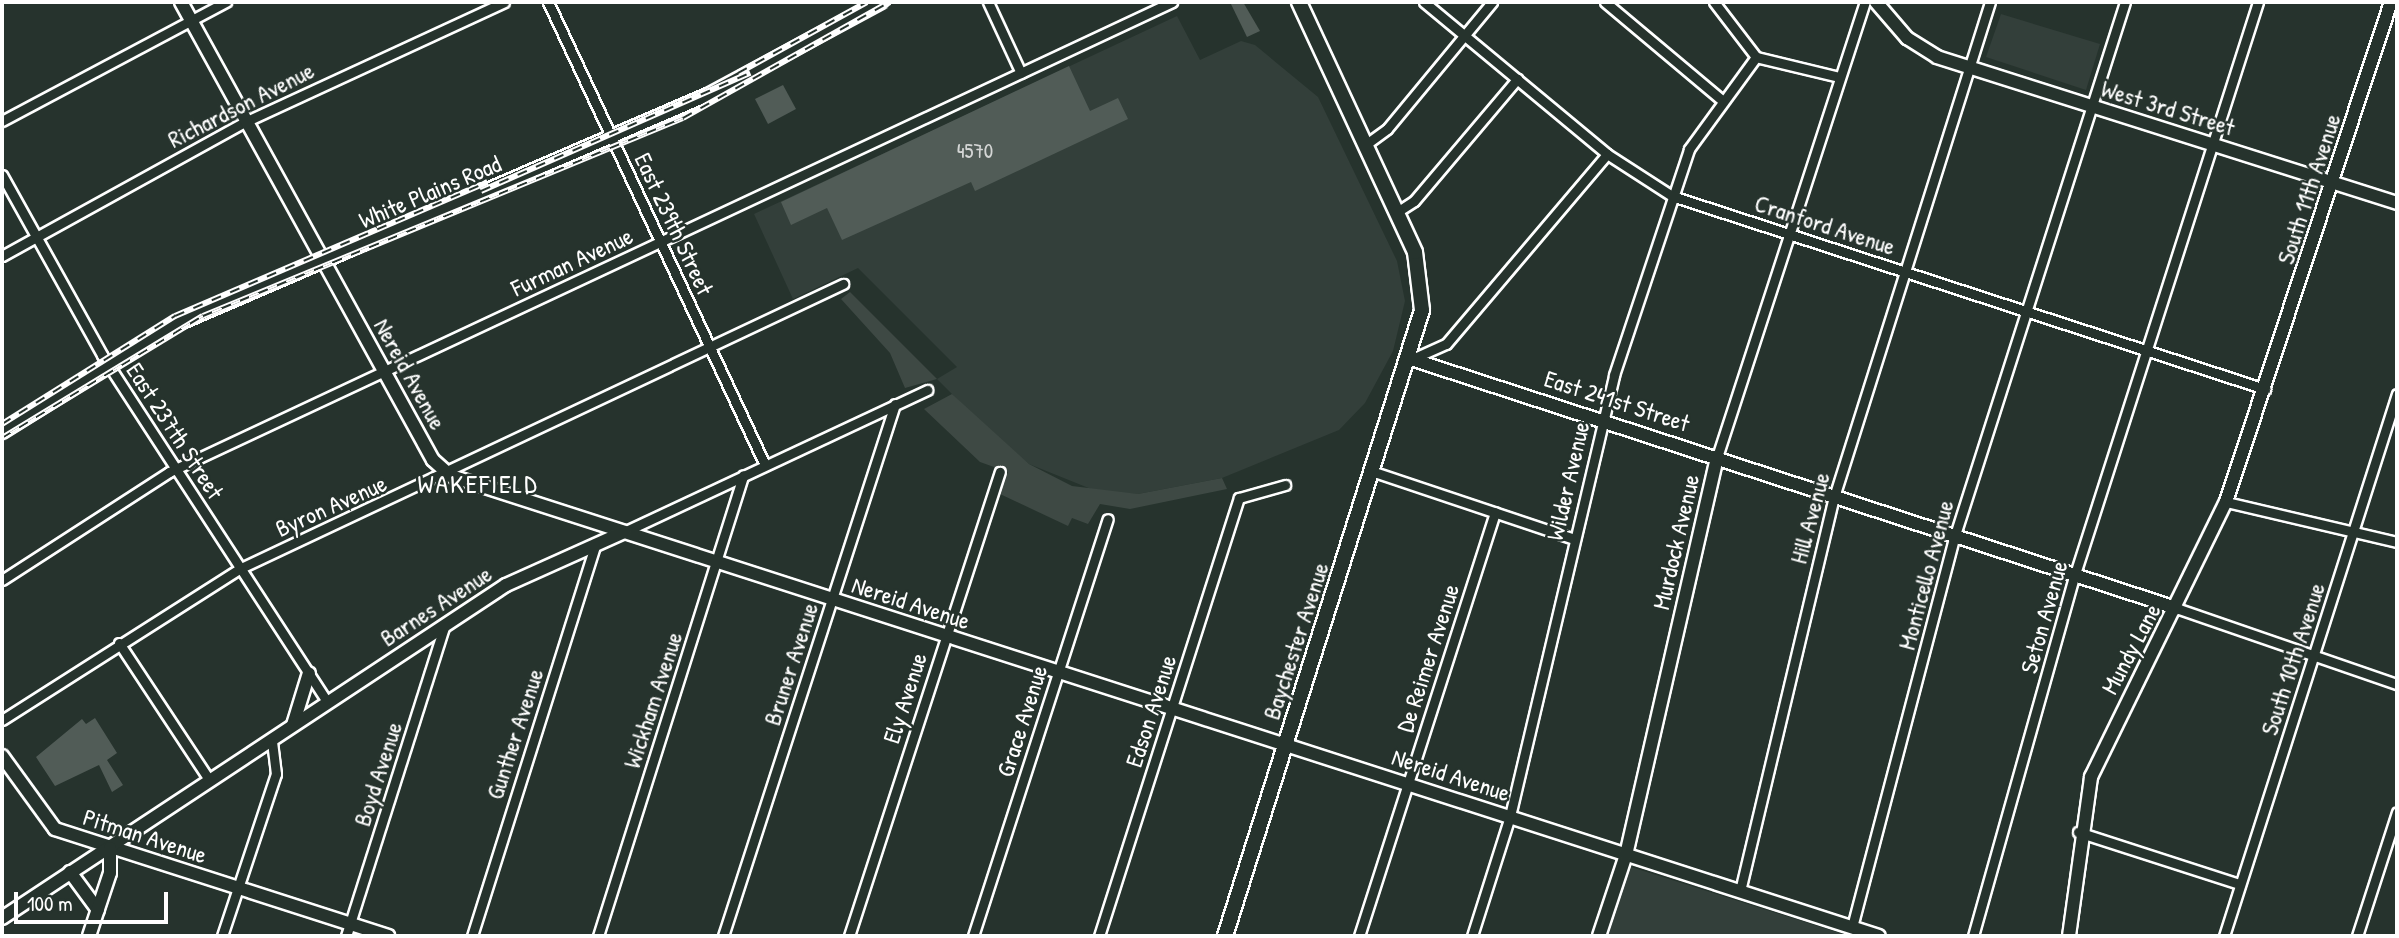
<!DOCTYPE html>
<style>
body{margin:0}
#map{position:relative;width:2399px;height:938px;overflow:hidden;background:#26332d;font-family:"Patrick Hand",sans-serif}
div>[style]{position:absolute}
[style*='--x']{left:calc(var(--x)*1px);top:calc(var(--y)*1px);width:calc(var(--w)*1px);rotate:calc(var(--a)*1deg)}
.built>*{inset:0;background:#333f3a}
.green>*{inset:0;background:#3e4944}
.building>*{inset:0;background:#515c57}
.roads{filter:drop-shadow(2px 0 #fff) drop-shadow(-2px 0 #fff) drop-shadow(0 2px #fff) drop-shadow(0 -2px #fff)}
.minor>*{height:9px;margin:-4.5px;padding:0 4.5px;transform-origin:4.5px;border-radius:4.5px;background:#26332d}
.tertiary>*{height:12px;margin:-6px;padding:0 6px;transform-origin:6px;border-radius:6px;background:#26332d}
.secondary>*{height:12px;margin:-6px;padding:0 6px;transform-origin:6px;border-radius:6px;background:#26332d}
.primary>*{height:14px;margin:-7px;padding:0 7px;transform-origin:7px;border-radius:7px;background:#26332d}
.rail>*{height:6px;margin-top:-3px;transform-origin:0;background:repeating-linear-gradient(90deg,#26332d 0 10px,#fff 0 20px);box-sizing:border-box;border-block:2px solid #fff}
span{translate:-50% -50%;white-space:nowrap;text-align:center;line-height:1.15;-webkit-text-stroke:5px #26332d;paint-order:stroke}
.number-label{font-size:21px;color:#d4d6d5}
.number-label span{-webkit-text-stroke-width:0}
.street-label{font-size:24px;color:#fff}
.neighbourhood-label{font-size:26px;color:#fff;letter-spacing:2px}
.frame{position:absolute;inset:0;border:4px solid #fff;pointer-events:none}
.scale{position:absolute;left:14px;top:892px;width:154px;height:32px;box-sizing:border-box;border:4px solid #fff;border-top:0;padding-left:9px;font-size:21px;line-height:24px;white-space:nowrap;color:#fff;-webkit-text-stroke:5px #26332d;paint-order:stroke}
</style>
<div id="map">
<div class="built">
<div style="clip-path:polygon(2001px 14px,2100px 44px,2086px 90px,1986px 57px)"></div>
<div style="clip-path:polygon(1177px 16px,1200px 60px,1241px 41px,1255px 45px,1318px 97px,1397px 261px,1405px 301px,1393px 351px,1365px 403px,1339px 430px,1222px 478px,1138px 494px,1101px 493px,1029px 464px,999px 441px,937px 379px,957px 367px,858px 268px,793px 299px,754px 214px)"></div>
<div style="clip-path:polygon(1628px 866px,1849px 936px,1606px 936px)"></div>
</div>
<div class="green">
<div style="clip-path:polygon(850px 292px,937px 379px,905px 388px,890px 353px,841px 299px)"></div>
<div style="clip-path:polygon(952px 394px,1029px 464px,1072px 486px,1138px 494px,1222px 478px,1227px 489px,1130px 509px,1100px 504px,1088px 524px,1072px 518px,1068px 526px,1000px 494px,1008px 472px,980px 462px,924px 409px)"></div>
</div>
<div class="building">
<div style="clip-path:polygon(1230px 2px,1243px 2px,1260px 31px,1247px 37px)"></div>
<div style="clip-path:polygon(1069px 66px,1090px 111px,1118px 98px,1128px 119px,975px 191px,971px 182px,842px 240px,827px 208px,791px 225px,781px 202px)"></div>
<div style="clip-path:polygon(783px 85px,796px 109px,768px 124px,755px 99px)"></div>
<div style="clip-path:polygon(95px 718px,117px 753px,107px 760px,123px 785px,112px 792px,99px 765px,55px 786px,36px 757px,82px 719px,86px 724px)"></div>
</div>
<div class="roads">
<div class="minor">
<div style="--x:548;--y:2;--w:509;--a:64.89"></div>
<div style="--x:988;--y:2;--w:78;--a:65.1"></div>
<div style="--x:1424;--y:2;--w:238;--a:39.7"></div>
<div style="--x:1607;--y:154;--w:77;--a:32.9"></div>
<div style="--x:1672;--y:196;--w:624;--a:18.03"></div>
<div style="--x:1605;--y:2;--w:154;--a:40"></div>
<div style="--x:1714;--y:2;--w:69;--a:52.6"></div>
<div style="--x:1756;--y:57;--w:85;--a:13.5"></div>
<div style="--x:2;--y:121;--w:254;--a:-28"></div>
<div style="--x:1365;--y:145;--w:27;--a:-36"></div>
<div style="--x:1387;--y:129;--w:165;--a:-50.4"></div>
<div style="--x:2;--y:175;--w:206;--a:60.9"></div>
<div style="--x:102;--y:355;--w:413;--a:57"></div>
<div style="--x:1397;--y:212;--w:20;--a:-33"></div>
<div style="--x:1414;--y:201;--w:160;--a:-49.8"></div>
<div style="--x:2;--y:256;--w:280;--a:-28.9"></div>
<div style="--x:247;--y:121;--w:283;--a:-24.8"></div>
<div style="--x:1412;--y:359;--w:37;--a:-24"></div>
<div style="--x:1446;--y:344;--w:249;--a:-49.7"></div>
<div style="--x:1717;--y:457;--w:478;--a:-72"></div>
<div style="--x:1374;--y:472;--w:211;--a:18.5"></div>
<div style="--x:2226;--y:502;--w:176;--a:13.2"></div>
<div style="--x:624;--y:532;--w:335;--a:-25.1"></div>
<div style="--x:2;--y:580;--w:199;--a:-32.9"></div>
<div style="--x:169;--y:472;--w:1108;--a:-25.11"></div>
<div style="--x:2176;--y:608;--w:234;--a:19"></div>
<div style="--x:119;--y:643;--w:165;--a:56.6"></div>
<div style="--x:2;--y:720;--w:283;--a:-32.5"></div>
<div style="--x:241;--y:568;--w:666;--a:-25.26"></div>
<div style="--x:2078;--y:832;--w:169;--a:17.9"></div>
<div style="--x:1740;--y:891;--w:405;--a:-76.6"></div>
<div style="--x:1834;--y:497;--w:519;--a:-72.51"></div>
<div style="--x:1852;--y:927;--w:405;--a:-75.3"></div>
<div style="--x:1955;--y:535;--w:559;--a:-72.31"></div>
<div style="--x:222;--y:936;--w:171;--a:-71.6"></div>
<div style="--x:276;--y:774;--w:35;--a:-97"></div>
<div style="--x:346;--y:936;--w:327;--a:-72.4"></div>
<div style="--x:472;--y:936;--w:412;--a:-72.5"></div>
<div style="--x:598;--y:936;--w:483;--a:-72.5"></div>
<div style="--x:723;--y:936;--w:559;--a:-72.08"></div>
<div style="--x:849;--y:936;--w:488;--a:-72"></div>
<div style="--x:973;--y:936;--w:438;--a:-72.1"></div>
<div style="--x:1099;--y:936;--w:460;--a:-72.3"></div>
<div style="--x:1239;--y:498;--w:48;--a:-15.8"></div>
<div style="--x:1359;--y:936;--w:445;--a:-72.2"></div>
<div style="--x:1472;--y:936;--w:126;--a:-72.4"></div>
<div style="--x:1510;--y:816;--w:453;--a:-76.7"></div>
<div style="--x:1614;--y:375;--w:238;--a:-71.6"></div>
<div style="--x:1689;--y:149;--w:114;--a:-53.9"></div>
<div style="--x:1973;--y:936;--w:376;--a:-74.3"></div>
<div style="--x:2075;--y:574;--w:601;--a:-72.26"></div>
<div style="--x:2224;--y:936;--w:569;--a:-72.3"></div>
<div style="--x:2357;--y:936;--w:130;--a:-72.1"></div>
</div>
<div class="tertiary">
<div style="--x:1876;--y:2;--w:48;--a:49.3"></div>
<div style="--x:1907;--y:38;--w:36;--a:32"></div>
<div style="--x:1937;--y:57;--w:483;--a:17.6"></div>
<div style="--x:323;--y:260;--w:228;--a:61.2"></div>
<div style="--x:433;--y:460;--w:24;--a:42"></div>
<div style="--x:451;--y:476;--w:1500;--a:17.86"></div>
<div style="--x:1411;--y:359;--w:805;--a:18.03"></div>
<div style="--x:293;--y:725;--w:54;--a:-72.9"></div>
<div style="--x:2;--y:756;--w:90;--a:54"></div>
<div style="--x:55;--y:829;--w:350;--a:17.8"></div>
<div style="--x:70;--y:872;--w:47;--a:53.6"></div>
<div style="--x:2;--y:918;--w:604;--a:-33.45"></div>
<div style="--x:506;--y:585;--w:129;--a:-24.2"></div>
<div style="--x:89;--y:936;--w:66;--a:-71.6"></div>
<div style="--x:110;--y:873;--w:25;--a:-90"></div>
<div style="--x:1599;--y:936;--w:85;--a:-71.6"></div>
<div style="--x:1626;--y:855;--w:408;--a:-77.1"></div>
<div style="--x:2069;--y:936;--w:161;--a:-82.1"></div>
<div style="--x:2091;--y:777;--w:306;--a:-63.9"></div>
<div style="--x:2226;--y:502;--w:527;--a:-71.74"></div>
</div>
<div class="secondary">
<div style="--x:181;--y:2;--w:294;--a:61.2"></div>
<div style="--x:2;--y:432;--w:198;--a:-32"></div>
<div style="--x:170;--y:327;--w:588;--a:-23.34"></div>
<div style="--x:710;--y:94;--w:194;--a:-28.3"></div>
</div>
<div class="primary">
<div style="--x:1225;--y:936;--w:656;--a:-72.53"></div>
<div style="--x:1422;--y:310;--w:58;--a:-96.9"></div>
<div style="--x:1415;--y:252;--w:276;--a:-114.9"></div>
</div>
</div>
<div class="rail">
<div style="--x:738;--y:73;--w:147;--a:-28.8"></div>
<div style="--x:481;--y:191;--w:294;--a:-23.7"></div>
<div style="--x:2;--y:424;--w:204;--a:-32"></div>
<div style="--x:175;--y:316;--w:340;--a:-23.2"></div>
<div style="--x:2;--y:438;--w:235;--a:-31.3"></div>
<div style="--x:203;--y:316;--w:519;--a:-22.42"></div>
<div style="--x:683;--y:118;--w:237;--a:-29.3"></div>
</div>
<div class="number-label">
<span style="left:975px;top:151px">4570</span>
</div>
<div class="street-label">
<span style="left:241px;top:105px;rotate:-27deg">Richardson Avenue</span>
<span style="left:2168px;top:108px;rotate:17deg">West 3rd Street</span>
<span style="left:2309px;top:189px;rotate:-72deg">South 11th Avenue</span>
<span style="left:430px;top:192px;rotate:-23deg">White Plains Road</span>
<span style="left:674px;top:224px;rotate:65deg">East 239th Street</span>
<span style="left:1825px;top:225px;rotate:18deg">Cranford Avenue</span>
<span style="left:572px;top:262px;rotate:-25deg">Furman Avenue</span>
<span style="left:410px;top:374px;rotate:61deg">Nereid Avenue</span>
<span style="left:1617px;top:401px;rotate:18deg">East 241st Street</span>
<span style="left:175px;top:431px;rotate:57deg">East 237th Street</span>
<span style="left:1568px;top:481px;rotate:-77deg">Wilder Avenue</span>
<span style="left:331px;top:506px;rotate:-24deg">Byron Avenue</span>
<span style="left:1810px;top:518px;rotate:-75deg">Hill Avenue</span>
<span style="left:1676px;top:542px;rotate:-77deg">Murdock Avenue</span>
<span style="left:1926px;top:575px;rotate:-75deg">Monticello Avenue</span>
<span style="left:911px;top:603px;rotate:18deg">Nereid Avenue</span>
<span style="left:436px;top:606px;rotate:-33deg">Barnes Avenue</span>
<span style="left:2044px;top:617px;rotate:-74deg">Seton Avenue</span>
<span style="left:1296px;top:641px;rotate:-72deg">Baychester Avenue</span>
<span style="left:2131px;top:649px;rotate:-62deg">Mundy Lane</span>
<span style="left:1428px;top:658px;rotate:-72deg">De Reimer Avenue</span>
<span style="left:2293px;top:659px;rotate:-72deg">South 10th Avenue</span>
<span style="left:791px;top:664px;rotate:-72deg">Bruner Avenue</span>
<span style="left:905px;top:698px;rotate:-72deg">Ely Avenue</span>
<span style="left:653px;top:700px;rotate:-72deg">Wickham Avenue</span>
<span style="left:1151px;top:711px;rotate:-72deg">Edson Avenue</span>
<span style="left:1022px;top:721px;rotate:-72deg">Grace Avenue</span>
<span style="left:515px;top:734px;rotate:-72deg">Gunther Avenue</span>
<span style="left:378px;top:774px;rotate:-72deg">Boyd Avenue</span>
<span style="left:1451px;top:775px;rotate:18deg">Nereid Avenue</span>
<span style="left:145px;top:836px;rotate:18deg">Pitman Avenue</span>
</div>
<div class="neighbourhood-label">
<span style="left:478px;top:484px">WAKEFIELD</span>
</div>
<div class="frame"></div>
<div class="scale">100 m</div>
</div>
